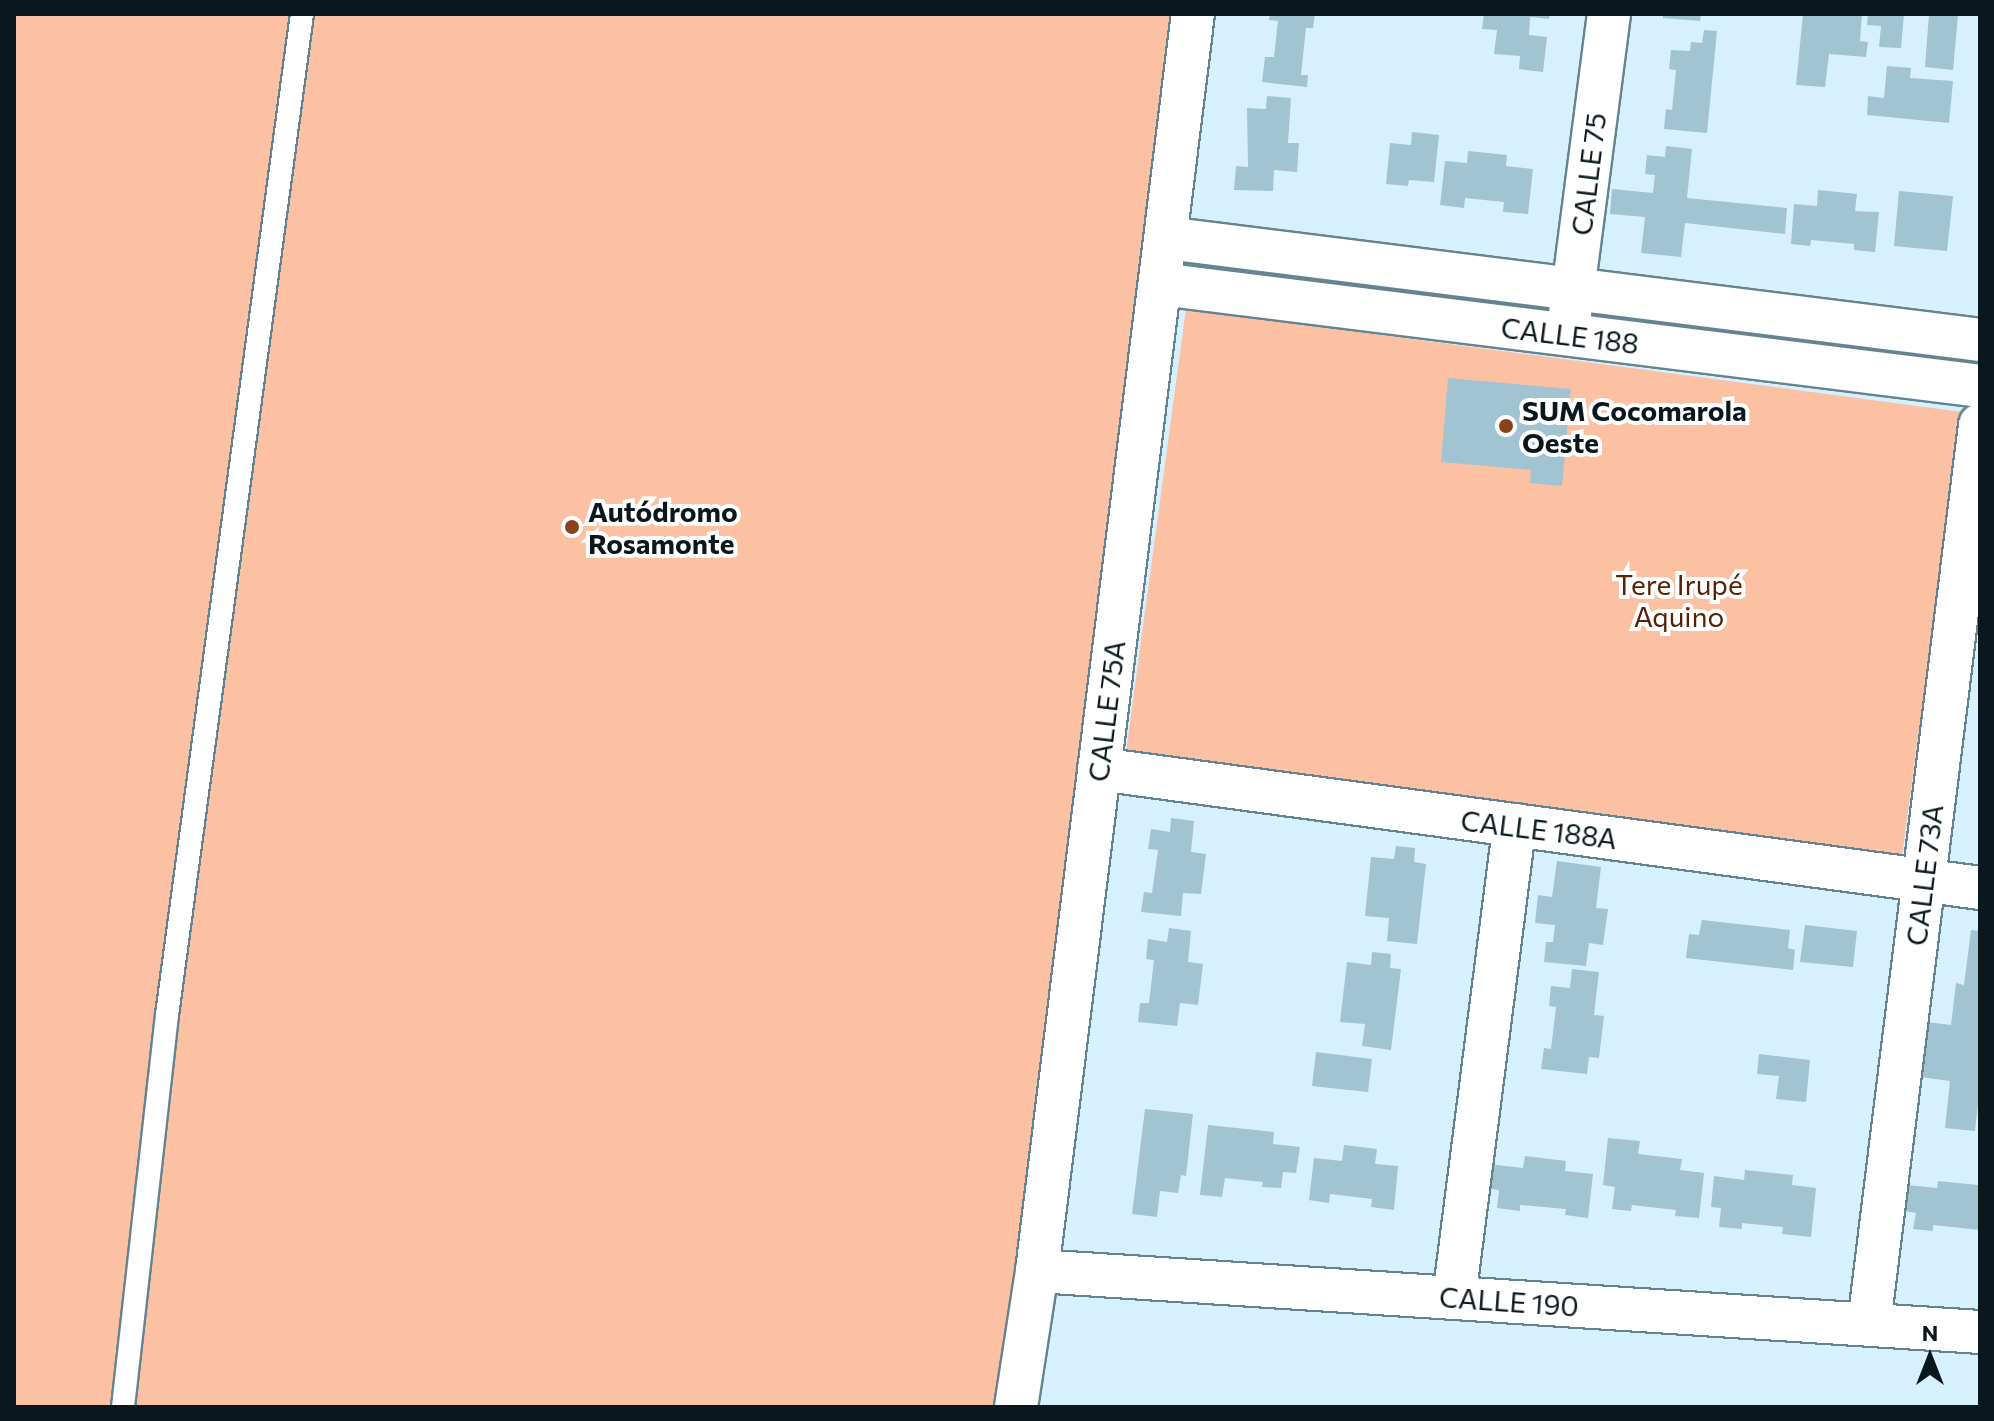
<!DOCTYPE html>
<meta charset="utf-8">
<style>
body{margin:0}
#map{position:relative;width:1994px;height:1421px;overflow:hidden;background:#d6f1fd;font-family:Commissioner,sans-serif}
div>[style]{position:absolute}
[style*='--x']{left:calc(var(--x)*1px);top:calc(var(--y)*1px);width:calc(var(--w)*1px);rotate:calc(var(--a)*1deg)}
.green>*{inset:0;background:#fcc0a3}
.building>*{inset:0;background:#a2c3d1}
.roads{filter:drop-shadow(2px 0 #648391) drop-shadow(-2px 0 #648391) drop-shadow(0 2px #648391) drop-shadow(0 -2px #648391)}
.lane>*{height:22px;margin:-11px;padding:0 11px;transform-origin:11px;border-radius:11px;background:#fff}
.street>*{height:42px;margin:-21px;padding:0 21px;transform-origin:21px;border-radius:21px;background:#fff}
.dots>*{width:22px;height:22px;translate:-50% -50%;box-sizing:border-box;border:4px solid #fff;border-radius:50%}
span{translate:-50% -50%;white-space:nowrap;text-align:center;line-height:1.15;-webkit-text-stroke:8px #fff;paint-order:stroke}
.street-label{font-size:28px;color:#0a171c}
.poi-label{font-size:28px;color:#0a171c;font-weight:700}
.left{translate:0 -50%;text-align:left}
.park-label{font-size:28px;color:#552304}
.frame{position:absolute;inset:0;border:16px solid #0a171c;pointer-events:none}
.north{position:absolute;left:1890px;top:1317px;width:80px;height:80px;-webkit-text-stroke:6px #fff;paint-order:stroke;rotate:0deg;font-size:22px;font-weight:700;line-height:32px;text-align:center;color:#0a171c}
.north::after{content:'';display:block;margin:auto;width:28px;height:36px;background:#0a171c;clip-path:polygon(50% 0,100% 100%,50% 72%,0 100%)}
</style>
<div id="map">
<div class="green">
<div style="clip-path:polygon(14px 14px,1193px 14px,1018px 1407px,14px 1407px)"></div>
<div style="clip-path:polygon(1186px 309px,1962px 412px,1902px 856px,1126px 752px)"></div>
</div>
<div class="building">
<div style="clip-path:polygon(1270px 14px,1315px 14px,1313px 28px,1306px 28px,1301px 75px,1308px 75px,1307px 87px,1262px 82px,1265px 57px,1274px 57px,1278px 21px,1269px 20px)"></div>
<div style="clip-path:polygon(1484px 14px,1550px 14px,1549px 19px,1530px 17px,1529px 35px,1547px 37px,1543px 72px,1519px 69px,1520px 56px,1494px 54px,1497px 30px,1482px 29px)"></div>
<div style="clip-path:polygon(1663px 14px,1701px 14px,1700px 21px,1663px 18px)"></div>
<div style="clip-path:polygon(1803px 14px,1862px 14px,1860px 41px,1868px 42px,1866px 57px,1829px 54px,1825px 87px,1796px 85px)"></div>
<div style="clip-path:polygon(1868px 14px,1904px 14px,1901px 48px,1879px 47px,1881px 26px,1867px 25px)"></div>
<div style="clip-path:polygon(1929px 14px,1958px 15px,1953px 70px,1925px 67px)"></div>
<div style="clip-path:polygon(1704px 30px,1717px 31px,1707px 133px,1664px 129px,1666px 109px,1672px 110px,1676px 70px,1669px 69px,1671px 50px,1690px 51px,1691px 42px,1702px 43px)"></div>
<div style="clip-path:polygon(1887px 66px,1911px 68px,1910px 78px,1953px 81px,1949px 123px,1867px 115px,1868px 96px,1884px 98px)"></div>
<div style="clip-path:polygon(1267px 96px,1291px 98px,1288px 143px,1299px 143px,1297px 172px,1274px 170px,1273px 191px,1234px 190px,1236px 166px,1248px 167px,1247px 108px,1266px 109px)"></div>
<div style="clip-path:polygon(1412px 132px,1439px 135px,1434px 182px,1409px 180px,1408px 186px,1386px 184px,1390px 143px,1411px 145px)"></div>
<div style="clip-path:polygon(1666px 146px,1692px 149px,1687px 198px,1787px 208px,1785px 234px,1685px 223px,1681px 257px,1641px 253px,1645px 217px,1610px 214px,1612px 189px,1653px 193px,1655px 175px,1645px 174px,1647px 155px,1665px 157px)"></div>
<div style="clip-path:polygon(1468px 151px,1507px 155px,1506px 166px,1533px 169px,1528px 214px,1503px 212px,1504px 202px,1465px 198px,1464px 208px,1440px 205px,1445px 161px,1467px 163px)"></div>
<div style="clip-path:polygon(1818px 190px,1857px 194px,1855px 211px,1879px 212px,1875px 252px,1854px 250px,1854px 244px,1811px 240px,1810px 246px,1791px 244px,1794px 204px,1817px 206px)"></div>
<div style="clip-path:polygon(1899px 191px,1953px 196px,1947px 251px,1894px 246px)"></div>
<div style="clip-path:polygon(1448px 378px,1571px 389px,1562px 486px,1530px 483px,1531px 470px,1441px 462px)"></div>
<div style="clip-path:polygon(1171px 818px,1194px 821px,1191px 852px,1206px 854px,1201px 894px,1183px 893px,1181px 916px,1141px 912px,1144px 892px,1152px 893px,1158px 850px,1148px 849px,1151px 829px,1170px 832px)"></div>
<div style="clip-path:polygon(1396px 846px,1415px 848px,1414px 862px,1426px 864px,1417px 944px,1387px 941px,1389px 918px,1365px 916px,1371px 857px,1394px 859px)"></div>
<div style="clip-path:polygon(1557px 861px,1601px 867px,1596px 908px,1608px 909px,1603px 945px,1589px 943px,1586px 966px,1544px 962px,1546px 942px,1553px 942px,1555px 925px,1535px 923px,1538px 895px,1552px 897px)"></div>
<div style="clip-path:polygon(1702px 920px,1790px 930px,1788px 948px,1795px 950px,1793px 970px,1686px 958px,1689px 934px,1699px 935px)"></div>
<div style="clip-path:polygon(1805px 925px,1857px 931px,1853px 967px,1800px 962px)"></div>
<div style="clip-path:polygon(1169px 928px,1191px 931px,1188px 962px,1203px 964px,1198px 1005px,1180px 1003px,1177px 1026px,1138px 1022px,1140px 1003px,1149px 1003px,1154px 960px,1146px 959px,1148px 939px,1167px 942px)"></div>
<div style="clip-path:polygon(1971px 930px,1980px 931px,1980px 1086px,1975px 1131px,1945px 1128px,1950px 1081px,1920px 1077px,1926px 1022px,1951px 1025px,1956px 983px,1964px 985px)"></div>
<div style="clip-path:polygon(1372px 952px,1391px 954px,1390px 968px,1401px 969px,1391px 1050px,1362px 1046px,1365px 1024px,1340px 1022px,1347px 962px,1371px 965px)"></div>
<div style="clip-path:polygon(1572px 969px,1599px 972px,1594px 1015px,1604px 1016px,1599px 1058px,1589px 1057px,1587px 1074px,1541px 1069px,1544px 1048px,1551px 1049px,1556px 1007px,1549px 1006px,1551px 986px,1570px 988px)"></div>
<div style="clip-path:polygon(1316px 1052px,1372px 1059px,1368px 1092px,1312px 1086px)"></div>
<div style="clip-path:polygon(1759px 1054px,1810px 1060px,1806px 1102px,1776px 1099px,1779px 1076px,1757px 1074px)"></div>
<div style="clip-path:polygon(1145px 1109px,1193px 1114px,1186px 1176px,1181px 1175px,1178px 1193px,1160px 1191px,1157px 1217px,1132px 1214px)"></div>
<div style="clip-path:polygon(1208px 1125px,1274px 1132px,1273px 1144px,1300px 1147px,1296px 1173px,1283px 1172px,1281px 1188px,1262px 1187px,1263px 1182px,1225px 1178px,1222px 1197px,1200px 1195px)"></div>
<div style="clip-path:polygon(1608px 1138px,1640px 1141px,1638px 1154px,1682px 1159px,1680px 1170px,1704px 1173px,1699px 1218px,1675px 1216px,1676px 1210px,1632px 1205px,1631px 1211px,1612px 1209px,1615px 1187px,1603px 1185px)"></div>
<div style="clip-path:polygon(1344px 1145px,1377px 1149px,1375px 1164px,1398px 1166px,1394px 1210px,1371px 1207px,1372px 1199px,1330px 1194px,1329px 1203px,1309px 1200px,1314px 1158px,1342px 1161px)"></div>
<div style="clip-path:polygon(1525px 1156px,1566px 1161px,1565px 1171px,1593px 1174px,1588px 1218px,1565px 1215px,1566px 1209px,1520px 1205px,1520px 1211px,1497px 1208px,1499px 1190px,1485px 1188px,1488px 1164px,1523px 1168px)"></div>
<div style="clip-path:polygon(1745px 1170px,1793px 1175px,1792px 1185px,1816px 1188px,1811px 1237px,1782px 1234px,1783px 1227px,1742px 1223px,1742px 1229px,1719px 1227px,1721px 1208px,1711px 1207px,1714px 1176px,1744px 1180px)"></div>
<div style="clip-path:polygon(1938px 1181px,1978px 1185px,1980px 1230px,1933px 1225px,1933px 1231px,1913px 1229px,1916px 1213px,1904px 1211px,1907px 1185px,1937px 1188px)"></div>
</div>
<div class="roads">
<div class="lane">
<div style="--x:123;--y:1407;--w:394;--a:-83.6"></div>
<div style="--x:167;--y:1015;--w:1010;--a:-82.32"></div>
</div>
<div class="street">
<div style="--x:1166;--y:238;--w:820;--a:7.14"></div>
<div style="--x:1160;--y:284;--w:826;--a:7.09"></div>
<div style="--x:1570;--y:314;--w:303;--a:-82.6"></div>
<div style="--x:1099;--y:769;--w:889;--a:7.69"></div>
<div style="--x:1037;--y:1271;--w:945;--a:3.7"></div>
<div style="--x:1454;--y:1298;--w:477;--a:-82.7"></div>
<div style="--x:1869;--y:1324;--w:906;--a:-82.96"></div>
<div style="--x:1016;--y:1407;--w:138;--a:-81.2"></div>
<div style="--x:1037;--y:1271;--w:1267;--a:-82.93"></div>
</div>
</div>
<div class="dots">
<div style="left:1506px;top:426px;background:#88431b"></div>
<div style="left:572px;top:527px;background:#88431b"></div>
</div>
<div class="street-label">
<span style="left:1588px;top:174px;rotate:-83deg">CALLE 75</span>
<span style="left:1570px;top:335px;rotate:7deg">CALLE 188</span>
<span style="left:1106px;top:711px;rotate:-83deg">CALLE 75A</span>
<span style="left:1539px;top:829px;rotate:7deg">CALLE 188A</span>
<span style="left:1924px;top:875px;rotate:-83deg">CALLE 73A</span>
<span style="left:1509px;top:1301px;rotate:4deg">CALLE 190</span>
</div>
<div class="poi-label">
<span class="left" style="left:1522px;top:426px">SUM Cocomarola<br>Oeste</span>
<span class="left" style="left:588px;top:527px">Autódromo<br>Rosamonte</span>
</div>
<div class="park-label">
<span style="left:1679px;top:600px">Tere Irupé<br>Aquino</span>
</div>
<div class="frame"></div>
<div class="north">N</div>
</div>
